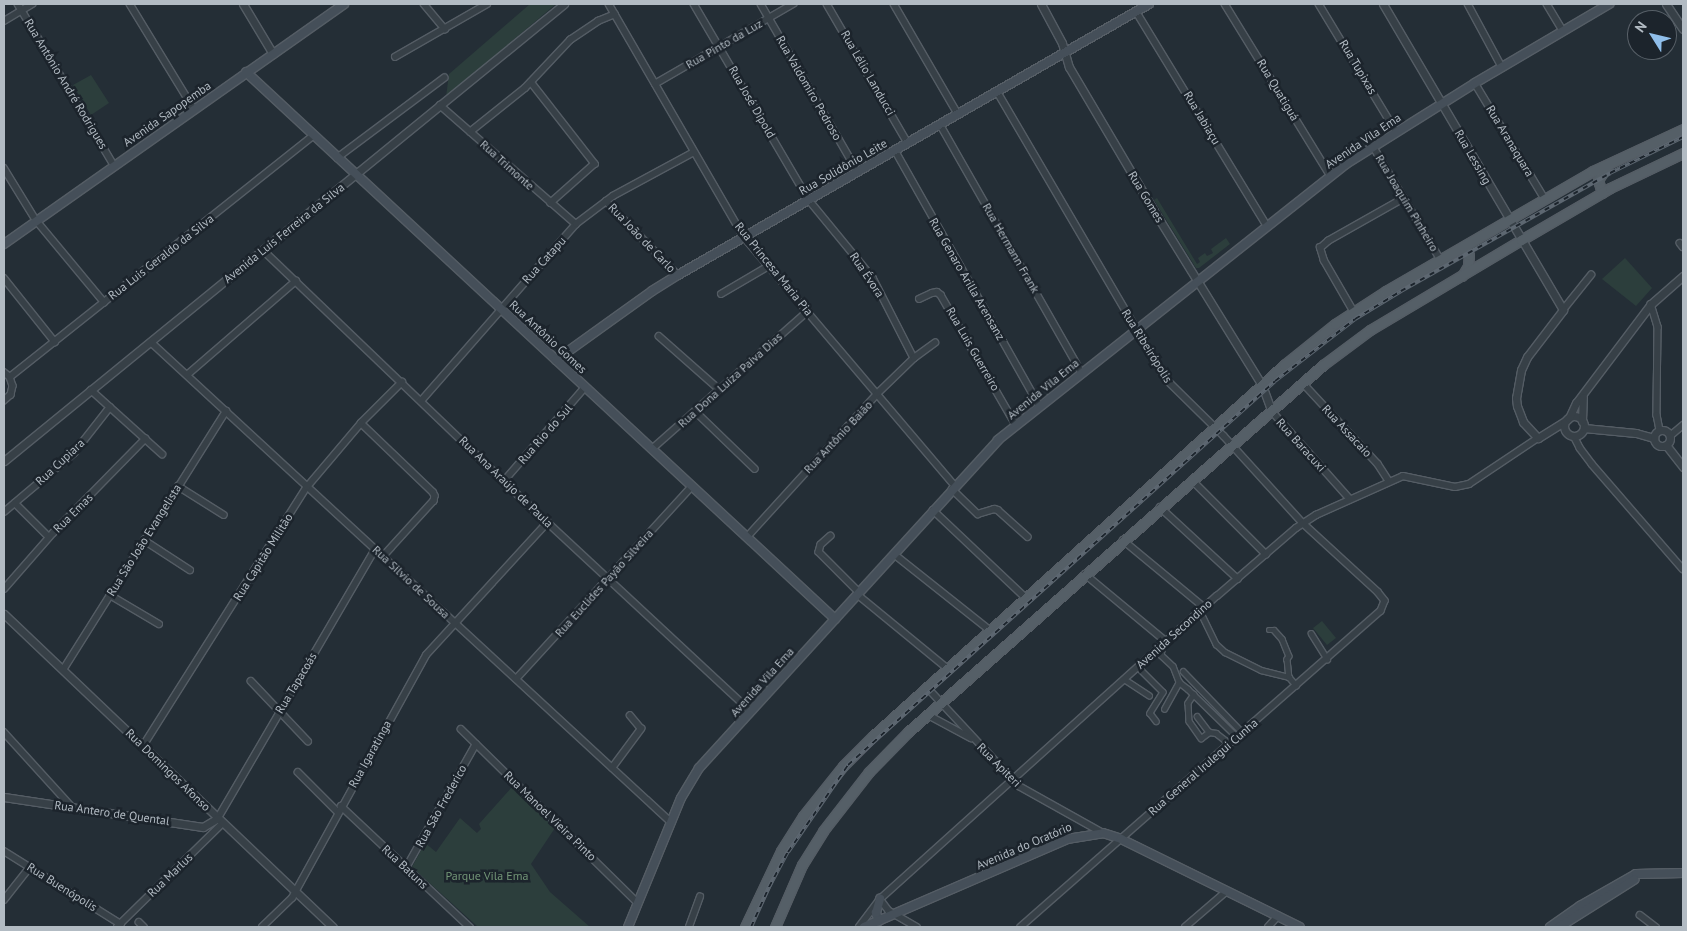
<!DOCTYPE html>
<meta charset="utf-8">
<style>
body{margin:0}
#map{position:relative;width:1687px;height:931px;overflow:hidden;background:#242e36;font-family:"PT Sans",sans-serif}
div>[style]{position:absolute}
[style*='--x']{left:calc(var(--x)*1px);top:calc(var(--y)*1px);width:calc(var(--w)*1px);rotate:calc(var(--a)*1deg)}
.green>*{inset:0;background:#2c3e3c}
.roads{filter:drop-shadow(1px 0 #555d65) drop-shadow(-1px 0 #555d65) drop-shadow(0 1px #555d65) drop-shadow(0 -1px #555d65)}
.pedestrian>*{height:4.5px;margin:-2.25px;padding:0 2.25px;transform-origin:2.25px;border-radius:2.25px;background:#374047}
.minor>*{height:5.5px;margin:-2.75px;padding:0 2.75px;transform-origin:2.75px;border-radius:2.75px;background:#374047}
.tertiary>*{height:7px;margin:-3.5px;padding:0 3.5px;transform-origin:3.5px;border-radius:3.5px;background:#374047}
.tertiary>.ring{margin:-3.5px;padding:0;box-sizing:content-box;background:none;border:7px solid #374047;border-radius:50%}
.secondary>*{height:8px;margin:-4px;padding:0 4px;transform-origin:4px;border-radius:4px;background:#454f59}
.primary>*{height:9px;margin:-4.5px;padding:0 4.5px;transform-origin:4.5px;border-radius:4.5px;background:#555f67}
.rail>*{height:4px;margin-top:-2px;transform-origin:0;background:repeating-linear-gradient(90deg,#1c242c 0 5.5px,#5d6771 0 11px);box-sizing:border-box;border-block:1px solid #5d6771}
span{translate:-50% -50%;white-space:nowrap;text-align:center;line-height:1.15;-webkit-text-stroke:5px #1c242c;paint-order:stroke}
.street-label{font-size:12px;color:#b2bbc3}
.park-label{font-size:12px;color:#739677}
.frame{position:absolute;inset:0;border:5px solid #b2bbc3;pointer-events:none}
.north{position:absolute;left:1627px;top:10px;width:50px;height:50px;box-sizing:border-box;background:#1c242c;border:1px solid #586068;border-radius:50%;rotate:306deg;font-size:14px;font-weight:700;line-height:20px;text-align:center;color:#b2bbc3}
.north::after{content:'';display:block;margin:auto;width:18px;height:22px;background:#8fbeea;clip-path:polygon(50% 0,100% 100%,50% 72%,0 100%)}
</style>
<div id="map">
<div class="green">
<div style="clip-path:polygon(530px 4px,556px 4px,446px 97px,449px 74px)"></div>
<div style="clip-path:polygon(91px 75px,109px 103px,91px 115px,73px 85px)"></div>
<div style="clip-path:polygon(1157px 198px,1197px 264px,1200px 262px,1198px 258px,1205px 253px,1207px 256px,1213px 253px,1211px 249px,1226px 238px,1230px 244px,1199px 268px,1196px 268px,1154px 200px)"></div>
<div style="clip-path:polygon(1625px 258px,1652px 288px,1636px 306px,1602px 279px)"></div>
<div style="clip-path:polygon(1322px 621px,1336px 638px,1327px 645px,1313px 628px)"></div>
<div style="clip-path:polygon(512px 787px,555px 828px,531px 864px,550px 892px,590px 927px,478px 927px,412px 867px,425px 843px,436px 852px,460px 818px,477px 833px,481px 829px,479px 824px)"></div>
</div>
<div class="roads">
<div class="pedestrian">
<div style="--x:1200;--y:611;--w:37;--a:64"></div>
<div style="--x:1216;--y:644;--w:12;--a:42"></div>
<div style="--x:1225;--y:652;--w:40;--a:26.6"></div>
<div style="--x:1261;--y:670;--w:29;--a:14"></div>
<div style="--x:1289;--y:677;--w:11;--a:49"></div>
<div style="--x:1269;--y:630;--w:5;--a:0"></div>
<div style="--x:1274;--y:630;--w:12;--a:48"></div>
<div style="--x:1282;--y:639;--w:18;--a:68"></div>
<div style="--x:1289;--y:656;--w:4;--a:124"></div>
<div style="--x:1287;--y:659;--w:18;--a:84"></div>
<div style="--x:1311;--y:633;--w:31;--a:58"></div>
<div style="--x:1163;--y:645;--w:10;--a:101"></div>
<div style="--x:1161;--y:655;--w:16;--a:43"></div>
<div style="--x:1173;--y:666;--w:17;--a:69"></div>
<div style="--x:1179;--y:682;--w:11;--a:38"></div>
<div style="--x:1188;--y:689;--w:69;--a:44.4"></div>
<div style="--x:1138;--y:667;--w:35;--a:45"></div>
<div style="--x:1163;--y:692;--w:25;--a:122"></div>
<div style="--x:1150;--y:713;--w:10;--a:53"></div>
<div style="--x:1183;--y:671;--w:85;--a:46"></div>
<div style="--x:1124;--y:679;--w:30;--a:33"></div>
<div style="--x:1194;--y:694;--w:11;--a:124"></div>
<div style="--x:1188;--y:703;--w:18;--a:87"></div>
<div style="--x:1189;--y:721;--w:21;--a:55"></div>
<div style="--x:1201;--y:738;--w:10;--a:-37"></div>
<div style="--x:1164;--y:709;--w:31;--a:-61"></div>
<div style="--x:1197;--y:716;--w:20;--a:53"></div>
<div style="--x:1209;--y:732;--w:7;--a:8"></div>
<div style="--x:1216;--y:733;--w:11;--a:38"></div>
<div style="--x:1225;--y:740;--w:6;--a:72"></div>
</div>
<div class="minor">
<div style="--x:18;--y:4;--w:187;--a:59.2"></div>
<div style="--x:130;--y:4;--w:123;--a:58.6"></div>
<div style="--x:424;--y:4;--w:33;--a:50"></div>
<div style="--x:609;--y:4;--w:269;--a:59.9"></div>
<div style="--x:744;--y:237;--w:326;--a:49.7"></div>
<div style="--x:694;--y:4;--w:227;--a:59.6"></div>
<div style="--x:809;--y:200;--w:101;--a:50.6"></div>
<div style="--x:873;--y:278;--w:90;--a:62.9"></div>
<div style="--x:761;--y:4;--w:194;--a:60"></div>
<div style="--x:827;--y:4;--w:161;--a:59.8"></div>
<div style="--x:894;--y:4;--w:127;--a:59.8"></div>
<div style="--x:1225;--y:4;--w:202;--a:58.4"></div>
<div style="--x:1319;--y:4;--w:149;--a:58.8"></div>
<div style="--x:1468;--y:4;--w:72;--a:61.6"></div>
<div style="--x:1547;--y:4;--w:31;--a:59"></div>
<div style="--x:1136;--y:11;--w:252;--a:58.6"></div>
<div style="--x:4;--y:21;--w:33;--a:-31"></div>
<div style="--x:395;--y:57;--w:106;--a:-29.9"></div>
<div style="--x:531;--y:82;--w:104;--a:52"></div>
<div style="--x:595;--y:164;--w:59;--a:138.4"></div>
<div style="--x:1475;--y:83;--w:135;--a:58.9"></div>
<div style="--x:655;--y:84;--w:160;--a:-30.1"></div>
<div style="--x:997;--y:91;--w:334;--a:59.6"></div>
<div style="--x:1166;--y:379;--w:81;--a:44.5"></div>
<div style="--x:1224;--y:436;--w:118;--a:47.8"></div>
<div style="--x:1303;--y:523;--w:102;--a:42.6"></div>
<div style="--x:1378;--y:592;--w:11;--a:52"></div>
<div style="--x:1385;--y:601;--w:11;--a:112"></div>
<div style="--x:1381;--y:611;--w:479;--a:138.7"></div>
<div style="--x:440;--y:105;--w:181;--a:41.2"></div>
<div style="--x:940;--y:124;--w:287;--a:60.3"></div>
<div style="--x:470;--y:132;--w:70;--a:-38.7"></div>
<div style="--x:525;--y:88;--w:66;--a:-46.8"></div>
<div style="--x:570;--y:40;--w:34;--a:-34"></div>
<div style="--x:598;--y:21;--w:18;--a:-22"></div>
<div style="--x:1373;--y:146;--w:133;--a:59.2"></div>
<div style="--x:895;--y:150;--w:294;--a:60.5"></div>
<div style="--x:337;--y:158;--w:134;--a:-36.8"></div>
<div style="--x:4;--y:168;--w:61;--a:58.4"></div>
<div style="--x:36;--y:220;--w:107;--a:50.3"></div>
<div style="--x:606;--y:201;--w:103;--a:45.8"></div>
<div style="--x:1680;--y:243;--w:5;--a:53"></div>
<div style="--x:263;--y:250;--w:351;--a:43.8"></div>
<div style="--x:516;--y:493;--w:321;--a:42.9"></div>
<div style="--x:4;--y:278;--w:82;--a:51.4"></div>
<div style="--x:721;--y:294;--w:56;--a:-30.3"></div>
<div style="--x:919;--y:299;--w:14;--a:-25"></div>
<div style="--x:932;--y:293;--w:5;--a:-11"></div>
<div style="--x:937;--y:292;--w:5;--a:37"></div>
<div style="--x:941;--y:295;--w:150;--a:60"></div>
<div style="--x:1651;--y:304;--w:24;--a:73"></div>
<div style="--x:1658;--y:327;--w:88;--a:90.7"></div>
<div style="--x:1657;--y:415;--w:16;--a:79"></div>
<div style="--x:1563;--y:310;--w:45;--a:-51.3"></div>
<div style="--x:1353;--y:311;--w:58;--a:-120.1"></div>
<div style="--x:1324;--y:261;--w:14;--a:-107"></div>
<div style="--x:1320;--y:248;--w:11;--a:-41"></div>
<div style="--x:1328;--y:241;--w:87;--a:-29.5"></div>
<div style="--x:659;--y:336;--w:80;--a:41.5"></div>
<div style="--x:151;--y:342;--w:708;--a:42.71"></div>
<div style="--x:4;--y:372;--w:8;--a:40"></div>
<div style="--x:10;--y:377;--w:9;--a:72"></div>
<div style="--x:13;--y:386;--w:9;--a:103"></div>
<div style="--x:11;--y:395;--w:9;--a:139"></div>
<div style="--x:187;--y:375;--w:144;--a:-40.8"></div>
<div style="--x:10;--y:377;--w:387;--a:-38.5"></div>
<div style="--x:1303;--y:383;--w:110;--a:47.2"></div>
<div style="--x:1378;--y:464;--w:20;--a:57"></div>
<div style="--x:91;--y:390;--w:96;--a:42"></div>
<div style="--x:421;--y:401;--w:235;--a:-48.8"></div>
<div style="--x:576;--y:224;--w:46;--a:-37.1"></div>
<div style="--x:613;--y:196;--w:92;--a:-28.5"></div>
<div style="--x:1271;--y:410;--w:119;--a:48.4"></div>
<div style="--x:695;--y:411;--w:83;--a:44"></div>
<div style="--x:361;--y:423;--w:100;--a:43.8"></div>
<div style="--x:433;--y:492;--w:4;--a:63"></div>
<div style="--x:435;--y:496;--w:5;--a:101"></div>
<div style="--x:434;--y:501;--w:76;--a:132.3"></div>
<div style="--x:1574;--y:436;--w:13;--a:63"></div>
<div style="--x:1580;--y:448;--w:20;--a:53"></div>
<div style="--x:1592;--y:464;--w:139;--a:49.1"></div>
<div style="--x:1670;--y:436;--w:17;--a:-40"></div>
<div style="--x:652;--y:449;--w:208;--a:-41.5"></div>
<div style="--x:1192;--y:480;--w:105;--a:45"></div>
<div style="--x:504;--y:481;--w:124;--a:-49.2"></div>
<div style="--x:178;--y:486;--w:54;--a:32.2"></div>
<div style="--x:952;--y:489;--w:36;--a:44"></div>
<div style="--x:978;--y:514;--w:17;--a:-17"></div>
<div style="--x:994;--y:509;--w:4;--a:14"></div>
<div style="--x:998;--y:510;--w:40;--a:42"></div>
<div style="--x:15;--y:503;--w:48;--a:45"></div>
<div style="--x:1160;--y:507;--w:106;--a:42.7"></div>
<div style="--x:933;--y:510;--w:128;--a:43.4"></div>
<div style="--x:4;--y:512;--w:92;--a:-40.1"></div>
<div style="--x:74;--y:453;--w:58;--a:-52"></div>
<div style="--x:831;--y:536;--w:13;--a:138"></div>
<div style="--x:821;--y:545;--w:7;--a:106"></div>
<div style="--x:819;--y:552;--w:57;--a:45"></div>
<div style="--x:747;--y:537;--w:193;--a:-47.7"></div>
<div style="--x:877;--y:394;--w:52;--a:-44.2"></div>
<div style="--x:914;--y:358;--w:26;--a:-36"></div>
<div style="--x:144;--y:540;--w:55;--a:33.1"></div>
<div style="--x:1123;--y:540;--w:105;--a:39.6"></div>
<div style="--x:894;--y:554;--w:122;--a:38.4"></div>
<div style="--x:1085;--y:574;--w:107;--a:39.7"></div>
<div style="--x:4;--y:589;--w:74;--a:-48.8"></div>
<div style="--x:53;--y:533;--w:132;--a:-45.6"></div>
<div style="--x:857;--y:594;--w:117;--a:39.4"></div>
<div style="--x:110;--y:595;--w:57;--a:30.6"></div>
<div style="--x:63;--y:670;--w:306;--a:-57.8"></div>
<div style="--x:516;--y:679;--w:261;--a:-47.6"></div>
<div style="--x:251;--y:681;--w:83;--a:46.5"></div>
<div style="--x:927;--y:687;--w:135;--a:47.1"></div>
<div style="--x:1019;--y:786;--w:96;--a:29.2"></div>
<div style="--x:928;--y:715;--w:49;--a:28.1"></div>
<div style="--x:461;--y:729;--w:248;--a:44.5"></div>
<div style="--x:4;--y:732;--w:103;--a:47.8"></div>
<div style="--x:143;--y:746;--w:307;--a:-57.7"></div>
<div style="--x:307;--y:487;--w:84;--a:-49.8"></div>
<div style="--x:361;--y:423;--w:58;--a:-45"></div>
<div style="--x:612;--y:768;--w:49;--a:-53.4"></div>
<div style="--x:641;--y:729;--w:17;--a:-130"></div>
<div style="--x:298;--y:772;--w:57;--a:45"></div>
<div style="--x:341;--y:806;--w:177;--a:43.2"></div>
<div style="--x:218;--y:818;--w:311;--a:-59.7"></div>
<div style="--x:4;--y:851;--w:138;--a:32"></div>
<div style="--x:406;--y:868;--w:142;--a:-60.6"></div>
<div style="--x:880;--y:899;--w:15;--a:53"></div>
<div style="--x:889;--y:911;--w:32;--a:30"></div>
<div style="--x:4;--y:900;--w:42;--a:-51.8"></div>
<div style="--x:1640;--y:915;--w:20;--a:37"></div>
<div style="--x:139;--y:922;--w:7;--a:45"></div>
<div style="--x:117;--y:927;--w:148;--a:-44.5"></div>
<div style="--x:262;--y:927;--w:42;--a:-44"></div>
<div style="--x:292;--y:898;--w:277;--a:-61.1"></div>
<div style="--x:426;--y:655;--w:180;--a:-47.5"></div>
<div style="--x:689;--y:927;--w:32;--a:-70"></div>
<div style="--x:859;--y:927;--w:35;--a:-53"></div>
<div style="--x:880;--y:899;--w:453;--a:-42"></div>
<div style="--x:1217;--y:596;--w:104;--a:-40.7"></div>
<div style="--x:1296;--y:528;--w:24;--a:-33"></div>
<div style="--x:1316;--y:515;--w:95;--a:-24.1"></div>
<div style="--x:1403;--y:476;--w:53;--a:11.9"></div>
<div style="--x:1455;--y:487;--w:14;--a:-12"></div>
<div style="--x:1469;--y:484;--w:83;--a:-33.7"></div>
<div style="--x:1185;--y:927;--w:55;--a:-40.6"></div>
<div style="--x:1268;--y:927;--w:15;--a:-48"></div>
</div>
<div class="tertiary">
<div style="--x:243;--y:4;--w:58;--a:59"></div>
<div style="--x:1041;--y:4;--w:44;--a:61.7"></div>
<div style="--x:1062;--y:43;--w:25;--a:74"></div>
<div style="--x:1069;--y:67;--w:167;--a:59.4"></div>
<div style="--x:1154;--y:211;--w:205;--a:58.2"></div>
<div style="--x:1262;--y:385;--w:27;--a:70"></div>
<div style="--x:1383;--y:4;--w:355;--a:59.5"></div>
<div style="--x:1563;--y:310;--w:59;--a:127.5"></div>
<div style="--x:1527;--y:357;--w:14;--a:115"></div>
<div style="--x:1521;--y:370;--w:28;--a:100"></div>
<div style="--x:1516;--y:398;--w:8;--a:83"></div>
<div style="--x:1517;--y:406;--w:17;--a:69"></div>
<div style="--x:1523;--y:422;--w:22;--a:47"></div>
<div style="--x:1538;--y:438;--w:34;--a:-32"></div>
<div style="--x:1666;--y:4;--w:30;--a:56"></div>
<div class="ring" style="left:1564px;top:416px;width:13px;height:13px"></div>
<div style="--x:1569;--y:418;--w:17;--a:-65"></div>
<div style="--x:1576;--y:403;--w:124;--a:-52.9"></div>
<div style="--x:1651;--y:304;--w:43;--a:-41.2"></div>
<div style="--x:1582;--y:421;--w:24;--a:-88"></div>
<div style="--x:1584;--y:428;--w:52;--a:5.5"></div>
<div style="--x:1636;--y:433;--w:19;--a:16"></div>
<div class="ring" style="left:1654px;top:430px;width:9px;height:9px"></div>
<div style="--x:1666;--y:445;--w:28;--a:52"></div>
<div style="--x:4;--y:461;--w:723;--a:-39.22"></div>
<div style="--x:4;--y:614;--w:454;--a:43.6"></div>
<div style="--x:4;--y:797;--w:201;--a:8.6"></div>
<div style="--x:203;--y:827;--w:17;--a:-31"></div>
</div>
<div class="secondary">
<div style="--x:246;--y:72;--w:804;--a:42.88"></div>
<div style="--x:4;--y:244;--w:416;--a:-35.2"></div>
<div style="--x:556;--y:360;--w:118;--a:-35.7"></div>
<div style="--x:652;--y:291;--w:31;--a:-32"></div>
<div style="--x:678;--y:275;--w:543;--a:-29.91"></div>
<div style="--x:879;--y:921;--w:9;--a:-111"></div>
<div style="--x:876;--y:913;--w:15;--a:-74"></div>
<div style="--x:628;--y:927;--w:139;--a:-67.7"></div>
<div style="--x:681;--y:798;--w:35;--a:-59"></div>
<div style="--x:699;--y:768;--w:444;--a:-47.6"></div>
<div style="--x:998;--y:440;--w:444;--a:-38.4"></div>
<div style="--x:1346;--y:164;--w:152;--a:-32.1"></div>
<div style="--x:1475;--y:83;--w:156;--a:-30.5"></div>
<div style="--x:864;--y:927;--w:221;--a:-23.4"></div>
<div style="--x:1067;--y:839;--w:36;--a:-9"></div>
<div style="--x:1103;--y:833;--w:19;--a:18"></div>
<div style="--x:1121;--y:839;--w:199;--a:26.2"></div>
<div style="--x:1550;--y:927;--w:37;--a:-35"></div>
<div style="--x:1580;--y:906;--w:64;--a:-29.7"></div>
<div style="--x:1636;--y:874;--w:47;--a:-1.2"></div>
<div style="--x:1559;--y:927;--w:89;--a:-32.1"></div>
</div>
<div class="primary">
<div style="--x:1602;--y:193;--w:14;--a:-107"></div>
<div style="--x:1598;--y:180;--w:18;--a:-56"></div>
<div style="--x:1462;--y:276;--w:12;--a:-59"></div>
<div style="--x:1468;--y:266;--w:11;--a:-85"></div>
<div style="--x:1469;--y:255;--w:9;--a:-122"></div>
<div style="--x:745;--y:927;--w:84;--a:-64.7"></div>
<div style="--x:781;--y:851;--w:41;--a:-57.8"></div>
<div style="--x:803;--y:816;--w:64;--a:-51.3"></div>
<div style="--x:843;--y:766;--w:42;--a:-45"></div>
<div style="--x:873;--y:736;--w:554;--a:-42.07"></div>
<div style="--x:1284;--y:365;--w:65;--a:-38.8"></div>
<div style="--x:1335;--y:324;--w:61;--a:-32.9"></div>
<div style="--x:1386;--y:291;--w:239;--a:-30.1"></div>
<div style="--x:1593;--y:171;--w:99;--a:-25"></div>
<div style="--x:775;--y:927;--w:68;--a:-66.5"></div>
<div style="--x:802;--y:865;--w:40;--a:-58"></div>
<div style="--x:823;--y:831;--w:75;--a:-52.1"></div>
<div style="--x:869;--y:772;--w:56;--a:-45.7"></div>
<div style="--x:908;--y:732;--w:554;--a:-41.49"></div>
<div style="--x:1323;--y:365;--w:59;--a:-36.7"></div>
<div style="--x:1370;--y:330;--w:176;--a:-30.8"></div>
<div style="--x:1521;--y:240;--w:103;--a:-30.3"></div>
<div style="--x:1610;--y:188;--w:81;--a:-25.6"></div>
</div>
</div>
<div class="rail">
<div style="--x:751;--y:927;--w:44;--a:-65.8"></div>
<div style="--x:769;--y:887;--w:40;--a:-62"></div>
<div style="--x:788;--y:852;--w:106;--a:-55.4"></div>
<div style="--x:848;--y:765;--w:574;--a:-41.96"></div>
<div style="--x:1275;--y:381;--w:101;--a:-37.8"></div>
<div style="--x:1355;--y:319;--w:54;--a:-31.3"></div>
<div style="--x:1401;--y:291;--w:240;--a:-29.4"></div>
<div style="--x:1610;--y:173;--w:81;--a:-26.3"></div>
</div>
<div class="street-label">
<span style="left:724px;top:44px;rotate:-30deg">Rua Pinto da Luz</span>
<span style="left:1358px;top:67px;rotate:59deg">Rua Tupixas</span>
<span style="left:868px;top:73px;rotate:60deg">Rua Lélio Landucci</span>
<span style="left:66px;top:84px;rotate:59deg">Rua Antônio André Rodrigues</span>
<span style="left:809px;top:88px;rotate:60deg">Rua Valdomiro Pedroso</span>
<span style="left:1278px;top:90px;rotate:59deg">Rua Quatiguá</span>
<span style="left:752px;top:102px;rotate:60deg">Rua José Dipold</span>
<span style="left:167px;top:114px;rotate:-35deg">Avenida Sapopemba</span>
<span style="left:1202px;top:118px;rotate:59deg">Rua Jabiaçu</span>
<span style="left:1363px;top:141px;rotate:-34deg">Avenida Vila Ema</span>
<span style="left:1510px;top:141px;rotate:59deg">Rua Aranaquara</span>
<span style="left:1473px;top:157px;rotate:60deg">Rua Lessing</span>
<span style="left:507px;top:165px;rotate:42deg">Rua Trimonte</span>
<span style="left:843px;top:167px;rotate:-30deg">Rua Solidônio Leite</span>
<span style="left:1146px;top:197px;rotate:59deg">Rua Gomes</span>
<span style="left:1407px;top:203px;rotate:59deg">Rua Joaquim Pinheiro</span>
<span style="left:284px;top:233px;rotate:-39deg">Avenida Luís Ferreira da Silva</span>
<span style="left:642px;top:238px;rotate:46deg">Rua João de Carlo</span>
<span style="left:1011px;top:248px;rotate:60deg">Rua Hermann Frank</span>
<span style="left:161px;top:257px;rotate:-38deg">Rua Luis Geraldo da Silva</span>
<span style="left:544px;top:260px;rotate:-48deg">Rua Catapu</span>
<span style="left:774px;top:269px;rotate:51deg">Rua Princesa Maria Pia</span>
<span style="left:867px;top:275px;rotate:56deg">Rua Évora</span>
<span style="left:967px;top:279px;rotate:60deg">Rua Genaro Arilla Arensanz</span>
<span style="left:548px;top:337px;rotate:43deg">Rua Antônio Gomes</span>
<span style="left:1147px;top:346px;rotate:58deg">Rua Ribeirópolis</span>
<span style="left:973px;top:349px;rotate:60deg">Rua Luis Guerreiro</span>
<span style="left:730px;top:380px;rotate:-42deg">Rua Dona Luíza Paiva Dias</span>
<span style="left:1043px;top:389px;rotate:-39deg">Avenida Vila Ema</span>
<span style="left:1347px;top:431px;rotate:47deg">Rua Assacaio</span>
<span style="left:545px;top:434px;rotate:-49deg">Rua Rio do Sul</span>
<span style="left:838px;top:437px;rotate:-47deg">Rua Antônio Baião</span>
<span style="left:1301px;top:445px;rotate:48deg">Rua Baracuxi</span>
<span style="left:60px;top:462px;rotate:-43deg">Rua Cupiara</span>
<span style="left:506px;top:482px;rotate:44deg">Rua Ana Araújo de Paula</span>
<span style="left:73px;top:513px;rotate:-45deg">Rua Emas</span>
<span style="left:144px;top:540px;rotate:-58deg">Rua São João Evangelista</span>
<span style="left:263px;top:557px;rotate:-58deg">Rua Capitão Militão</span>
<span style="left:411px;top:582px;rotate:43deg">Rua Silvio de Sousa</span>
<span style="left:604px;top:583px;rotate:-48deg">Rua Euclides Payão Silveira</span>
<span style="left:1174px;top:634px;rotate:-42deg">Avenida Secondino</span>
<span style="left:762px;top:682px;rotate:-48deg">Avenida Vila Ema</span>
<span style="left:296px;top:683px;rotate:-59deg">Rua Tapacoás</span>
<span style="left:370px;top:754px;rotate:-61deg">Rua Igaratinga</span>
<span style="left:999px;top:765px;rotate:45deg">Rua Apiteri</span>
<span style="left:1203px;top:767px;rotate:-41deg">Rua General Irulegui Cunha</span>
<span style="left:168px;top:770px;rotate:44deg">Rua Domingos Afonso</span>
<span style="left:441px;top:806px;rotate:-61deg">Rua São Frederico</span>
<span style="left:112px;top:813px;rotate:8deg">Rua Antero de Quental</span>
<span style="left:550px;top:816px;rotate:44deg">Rua Manoel Vieira Pinto</span>
<span style="left:1024px;top:846px;rotate:-23deg">Avenida do Oratório</span>
<span style="left:405px;top:867px;rotate:43deg">Rua Batuns</span>
<span style="left:170px;top:875px;rotate:-44deg">Rua Marlus</span>
<span style="left:62px;top:887px;rotate:32deg">Rua Buenópolis</span>
</div>
<div class="park-label">
<span style="left:487px;top:876px">Parque Vila Ema</span>
</div>
<div class="frame"></div>
<div class="north">N</div>
</div>
